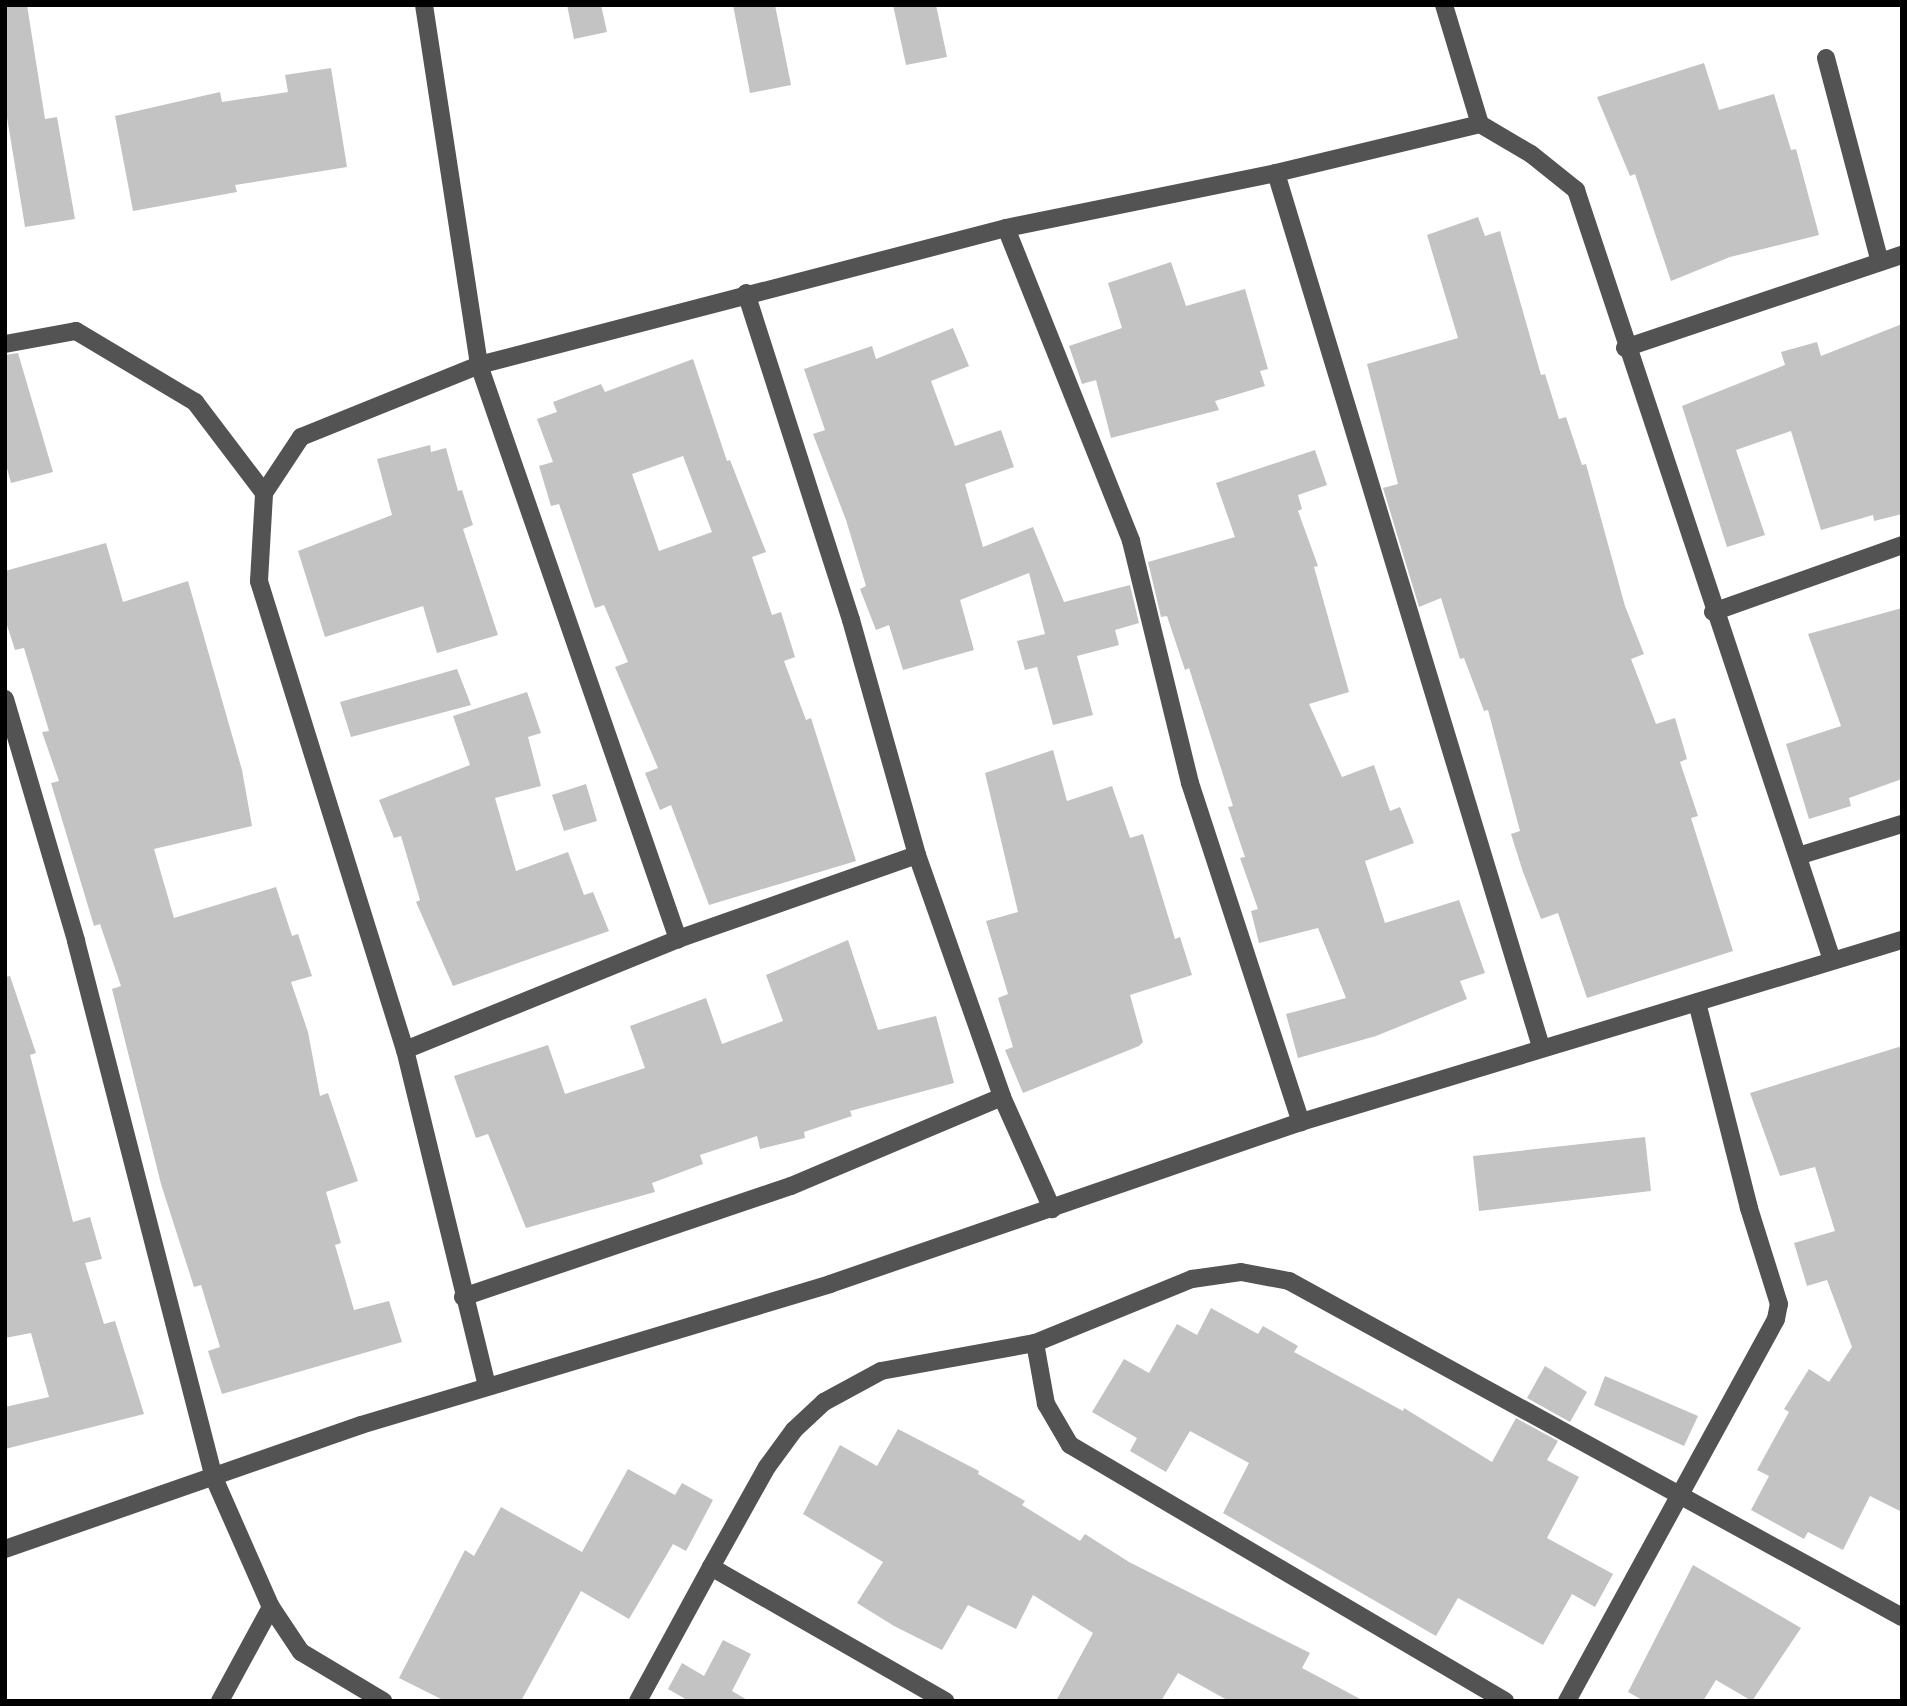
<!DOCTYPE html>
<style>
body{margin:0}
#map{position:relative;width:1907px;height:1706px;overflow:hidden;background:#fff;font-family:"Fira Sans",sans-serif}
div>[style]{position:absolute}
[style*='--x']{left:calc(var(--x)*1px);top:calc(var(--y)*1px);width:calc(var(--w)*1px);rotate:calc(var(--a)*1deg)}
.building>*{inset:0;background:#c3c3c3}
.minor>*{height:18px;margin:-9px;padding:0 9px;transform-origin:9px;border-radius:9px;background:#535353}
span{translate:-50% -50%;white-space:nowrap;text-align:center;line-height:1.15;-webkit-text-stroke:5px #fff;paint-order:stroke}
.frame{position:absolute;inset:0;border:7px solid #000;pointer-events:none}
</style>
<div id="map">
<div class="building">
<div style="clip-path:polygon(5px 5px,27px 5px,45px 119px,57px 117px,75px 219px,25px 227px,5px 105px)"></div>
<div style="clip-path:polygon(567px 5px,601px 5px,607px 32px,574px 39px)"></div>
<div style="clip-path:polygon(733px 5px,775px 5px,791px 85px,750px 93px)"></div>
<div style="clip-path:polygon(893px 5px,936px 5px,947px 57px,906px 65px)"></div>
<div style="clip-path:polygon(1704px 63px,1719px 110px,1774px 94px,1791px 150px,1796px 149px,1819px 235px,1730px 257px,1671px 281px,1635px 174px,1630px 176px,1597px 97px)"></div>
<div style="clip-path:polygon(331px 68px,347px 167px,235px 185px,237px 192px,133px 211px,115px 116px,220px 92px,222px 102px,288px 92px,285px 75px)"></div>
<div style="clip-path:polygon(1478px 217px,1485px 236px,1500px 231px,1541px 375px,1545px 374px,1559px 419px,1566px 417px,1582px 465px,1586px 464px,1625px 606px,1644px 654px,1631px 659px,1656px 724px,1675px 718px,1687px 759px,1680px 762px,1698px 816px,1691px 818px,1733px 951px,1587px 998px,1558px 913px,1541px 919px,1523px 872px,1511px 834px,1520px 831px,1488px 710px,1484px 711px,1464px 658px,1460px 659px,1441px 598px,1419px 607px,1383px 488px,1398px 484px,1367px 364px,1458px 338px,1427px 235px)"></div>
<div style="clip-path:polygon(1171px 262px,1186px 306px,1245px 289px,1268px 369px,1260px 371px,1265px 386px,1215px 401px,1219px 410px,1111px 438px,1096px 380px,1082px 384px,1069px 346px,1122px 328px,1108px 283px)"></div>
<div style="clip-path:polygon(1902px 324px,1902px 514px,1874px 521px,1873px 515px,1821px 530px,1791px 431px,1736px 450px,1765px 535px,1727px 547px,1682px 406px,1785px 365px,1781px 352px,1817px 342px,1821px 356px)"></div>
<div style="clip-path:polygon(953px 328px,969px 366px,931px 381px,955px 446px,1001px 430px,1014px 467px,965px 484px,983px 547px,1033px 527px,1064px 602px,1130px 585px,1139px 623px,1115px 630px,1119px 645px,1077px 656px,1093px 715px,1053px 725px,1037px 667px,1025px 670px,1017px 641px,1045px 634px,1029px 573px,960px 600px,974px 650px,903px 670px,889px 625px,876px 630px,860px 589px,866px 586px,846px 520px,813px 434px,825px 430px,804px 369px,872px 346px,876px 359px)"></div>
<div style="clip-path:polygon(18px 353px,53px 472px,11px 483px,5px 461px,5px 355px)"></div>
<div style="clip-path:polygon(evenodd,693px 359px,727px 461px,730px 460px,766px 552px,752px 557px,772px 615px,781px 612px,795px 657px,784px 661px,806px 720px,811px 718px,856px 861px,709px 905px,671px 805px,660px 810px,645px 773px,658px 768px,615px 667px,628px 662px,604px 605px,595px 608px,559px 504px,551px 506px,539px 466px,553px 462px,537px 419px,557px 412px,553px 402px,601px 384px,605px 392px,693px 359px,683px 456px,712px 532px,659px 551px,632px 474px,683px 456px)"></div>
<div style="clip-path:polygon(430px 445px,431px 452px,446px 448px,458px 491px,462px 490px,473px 525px,463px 529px,498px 635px,437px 653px,423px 606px,325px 637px,298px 551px,392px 515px,377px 459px)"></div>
<div style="clip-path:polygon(1315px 450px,1327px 485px,1298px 495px,1302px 509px,1298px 511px,1318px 566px,1314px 567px,1349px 692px,1309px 704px,1342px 777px,1374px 765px,1390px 811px,1400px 807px,1414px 843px,1365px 861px,1385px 923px,1459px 900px,1485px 973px,1460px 981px,1467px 999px,1376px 1036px,1298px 1058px,1286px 1014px,1346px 998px,1318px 928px,1259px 943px,1251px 911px,1258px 909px,1240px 858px,1245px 857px,1228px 807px,1233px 806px,1189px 668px,1185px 670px,1167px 616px,1161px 617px,1148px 562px,1235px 537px,1216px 483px)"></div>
<div style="clip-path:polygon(106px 543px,123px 602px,188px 581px,242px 770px,252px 826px,154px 849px,174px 918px,276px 887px,292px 936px,298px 934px,312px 976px,291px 982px,308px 1032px,320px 1096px,328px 1093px,358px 1181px,326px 1192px,341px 1243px,335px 1245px,354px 1310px,389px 1301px,402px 1342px,222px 1394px,208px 1351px,220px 1347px,201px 1285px,194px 1287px,161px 1184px,112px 989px,121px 986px,100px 924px,94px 926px,51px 783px,59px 781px,42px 732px,49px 731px,24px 648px,15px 650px,5px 619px,5px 571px)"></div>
<div style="clip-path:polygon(1902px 608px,1902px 779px,1849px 798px,1851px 806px,1809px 819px,1786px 744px,1841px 726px,1808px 634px)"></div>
<div style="clip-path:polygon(457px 669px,471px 705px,351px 737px,340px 702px)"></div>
<div style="clip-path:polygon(527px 692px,541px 733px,528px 737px,541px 786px,495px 798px,516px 871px,568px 852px,584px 895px,593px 892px,609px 931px,453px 986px,416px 902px,420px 900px,401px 836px,394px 838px,379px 800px,470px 765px,453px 716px)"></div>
<div style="clip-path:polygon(1053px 750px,1067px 801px,1112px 786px,1130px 838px,1143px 834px,1175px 939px,1180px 937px,1192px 975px,1130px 995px,1143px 1042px,1139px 1046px,1023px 1093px,1005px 1050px,1013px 1047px,998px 998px,1008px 994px,986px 921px,1018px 912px,985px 773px)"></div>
<div style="clip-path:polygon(586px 784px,597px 821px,564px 831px,552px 795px)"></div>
<div style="clip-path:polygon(848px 940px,878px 1030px,936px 1016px,954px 1083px,850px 1111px,852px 1116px,804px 1132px,805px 1138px,760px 1149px,757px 1136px,700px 1155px,703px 1164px,652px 1183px,655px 1192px,526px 1228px,488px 1134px,476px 1138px,454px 1076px,548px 1045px,565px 1094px,645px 1068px,630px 1026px,706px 998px,722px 1044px,783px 1021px,766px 975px)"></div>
<div style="clip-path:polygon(10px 976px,36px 1053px,30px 1055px,73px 1222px,90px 1217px,102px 1259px,85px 1263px,104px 1324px,115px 1321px,144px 1414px,5px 1449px,5px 1407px,49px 1397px,31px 1333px,5px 1338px,5px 977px)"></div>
<div style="clip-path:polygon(1902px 1046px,1902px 1512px,1870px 1496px,1843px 1550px,1808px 1532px,1804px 1539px,1751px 1510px,1769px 1476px,1757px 1470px,1789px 1412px,1784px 1409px,1809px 1369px,1829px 1382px,1852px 1347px,1827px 1280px,1807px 1286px,1794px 1243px,1835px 1231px,1815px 1167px,1780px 1176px,1750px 1093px)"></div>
<div style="clip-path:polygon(1645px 1137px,1651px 1191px,1479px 1211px,1473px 1156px)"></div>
<div style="clip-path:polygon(1211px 1308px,1258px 1334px,1263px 1326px,1298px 1346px,1294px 1352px,1403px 1411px,1404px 1408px,1492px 1462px,1516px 1418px,1558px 1441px,1547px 1460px,1579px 1477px,1547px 1538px,1613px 1574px,1595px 1607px,1572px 1594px,1543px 1645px,1458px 1598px,1436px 1636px,1223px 1513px,1249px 1463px,1190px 1431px,1166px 1472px,1130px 1451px,1137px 1438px,1092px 1412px,1124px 1359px,1149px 1373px,1177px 1324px,1197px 1335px)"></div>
<div style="clip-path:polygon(1545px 1366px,1587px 1392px,1570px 1422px,1527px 1398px)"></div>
<div style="clip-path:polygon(1605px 1376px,1698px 1416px,1684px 1446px,1594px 1405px)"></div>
<div style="clip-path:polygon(898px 1429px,979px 1471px,978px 1474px,1025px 1501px,1022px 1505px,1080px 1541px,1085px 1534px,1129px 1562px,1310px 1653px,1302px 1668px,1364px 1701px,1229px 1701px,1178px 1673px,1161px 1701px,1056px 1701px,1093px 1633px,1033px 1595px,1016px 1629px,968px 1605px,942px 1650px,894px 1626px,857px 1603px,883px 1562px,803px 1514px,840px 1445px,877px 1466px)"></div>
<div style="clip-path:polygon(628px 1469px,675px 1495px,682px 1483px,713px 1500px,686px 1551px,673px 1544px,629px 1619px,581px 1591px,521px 1701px,445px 1701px,399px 1678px,465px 1550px,474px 1556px,501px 1507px,582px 1552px)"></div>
<div style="clip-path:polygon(1693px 1565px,1801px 1628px,1752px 1701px,1716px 1680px,1703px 1701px,1644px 1701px,1628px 1692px)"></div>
<div style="clip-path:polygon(723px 1640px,751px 1654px,732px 1691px,749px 1701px,689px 1701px,668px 1689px,682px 1663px,704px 1676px)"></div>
</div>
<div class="minor">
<div style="--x:424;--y:5;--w:364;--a:81.3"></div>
<div style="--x:479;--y:365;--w:608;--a:70.88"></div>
<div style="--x:1444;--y:5;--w:124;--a:73.2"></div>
<div style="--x:1826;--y:58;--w:211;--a:75.2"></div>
<div style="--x:1276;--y:173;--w:913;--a:73.13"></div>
<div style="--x:1006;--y:228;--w:337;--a:68.2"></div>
<div style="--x:1131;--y:541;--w:249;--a:76.3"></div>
<div style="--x:1190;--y:783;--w:357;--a:71.9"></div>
<div style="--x:746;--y:293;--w:343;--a:72.2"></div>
<div style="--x:851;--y:620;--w:244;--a:74.3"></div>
<div style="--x:917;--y:855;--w:256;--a:70.6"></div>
<div style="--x:1002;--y:1097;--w:123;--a:65.9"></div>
<div style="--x:5;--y:344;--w:72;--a:-10.4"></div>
<div style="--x:76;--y:331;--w:139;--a:30.8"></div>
<div style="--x:195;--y:402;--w:114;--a:52.8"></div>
<div style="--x:1625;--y:348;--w:292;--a:-18.6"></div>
<div style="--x:1713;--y:612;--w:201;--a:-19.5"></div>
<div style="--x:5;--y:699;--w:252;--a:73.6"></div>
<div style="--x:76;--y:941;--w:554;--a:75.59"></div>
<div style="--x:214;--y:1478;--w:141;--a:66.2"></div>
<div style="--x:271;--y:1607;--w:54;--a:56.3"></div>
<div style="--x:301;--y:1652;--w:96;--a:30.9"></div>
<div style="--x:1798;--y:856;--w:109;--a:-17.1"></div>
<div style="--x:405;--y:1050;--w:295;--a:-22.1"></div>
<div style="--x:678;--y:939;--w:253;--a:-19.4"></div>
<div style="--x:463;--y:1297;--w:346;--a:-18.7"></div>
<div style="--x:791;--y:1186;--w:229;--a:-22.9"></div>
<div style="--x:487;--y:1386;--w:346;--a:-103.7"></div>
<div style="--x:405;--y:1050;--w:491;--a:-107.3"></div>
<div style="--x:259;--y:581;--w:88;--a:-86.7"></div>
<div style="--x:264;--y:493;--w:67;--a:-56.5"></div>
<div style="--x:301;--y:437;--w:192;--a:-22"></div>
<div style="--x:479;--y:365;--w:545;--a:-14.57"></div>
<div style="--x:1006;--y:228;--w:276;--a:-11.5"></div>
<div style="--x:1276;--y:173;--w:210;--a:-13.5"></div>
<div style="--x:1480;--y:124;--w:59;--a:30.5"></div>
<div style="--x:1531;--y:154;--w:58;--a:38.7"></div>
<div style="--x:1576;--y:190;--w:811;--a:71.61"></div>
<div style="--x:5;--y:1549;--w:377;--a:-19.2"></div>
<div style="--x:361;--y:1425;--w:490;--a:-16.7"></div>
<div style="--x:830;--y:1284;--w:498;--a:-19"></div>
<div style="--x:1301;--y:1122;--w:628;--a:-16.85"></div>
<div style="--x:711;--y:1567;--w:115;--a:-60.8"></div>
<div style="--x:767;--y:1467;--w:46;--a:-53.9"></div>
<div style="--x:794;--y:1430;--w:41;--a:-43"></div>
<div style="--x:824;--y:1402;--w:65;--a:-28.5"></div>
<div style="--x:881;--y:1371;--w:157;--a:-10.3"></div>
<div style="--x:220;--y:1701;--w:107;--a:-61.5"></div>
<div style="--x:638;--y:1701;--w:153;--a:-61.4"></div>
<div style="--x:711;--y:1567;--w:270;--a:29.8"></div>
<div style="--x:1505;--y:1701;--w:505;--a:-149.52"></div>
<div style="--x:1070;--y:1445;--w:48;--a:-120.3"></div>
<div style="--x:1046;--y:1404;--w:62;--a:-100.2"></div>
<div style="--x:1035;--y:1343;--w:170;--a:-22.2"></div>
<div style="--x:1192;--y:1279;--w:49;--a:-8.1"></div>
<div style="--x:1241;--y:1272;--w:49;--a:10.6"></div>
<div style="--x:1289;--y:1281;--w:699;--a:28.73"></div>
<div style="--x:1567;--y:1701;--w:435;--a:-61.3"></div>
<div style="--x:1776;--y:1319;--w:15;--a:-79"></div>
<div style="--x:1779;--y:1304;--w:101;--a:-107.4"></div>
<div style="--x:1749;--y:1208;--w:212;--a:-104.2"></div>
</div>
<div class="frame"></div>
</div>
